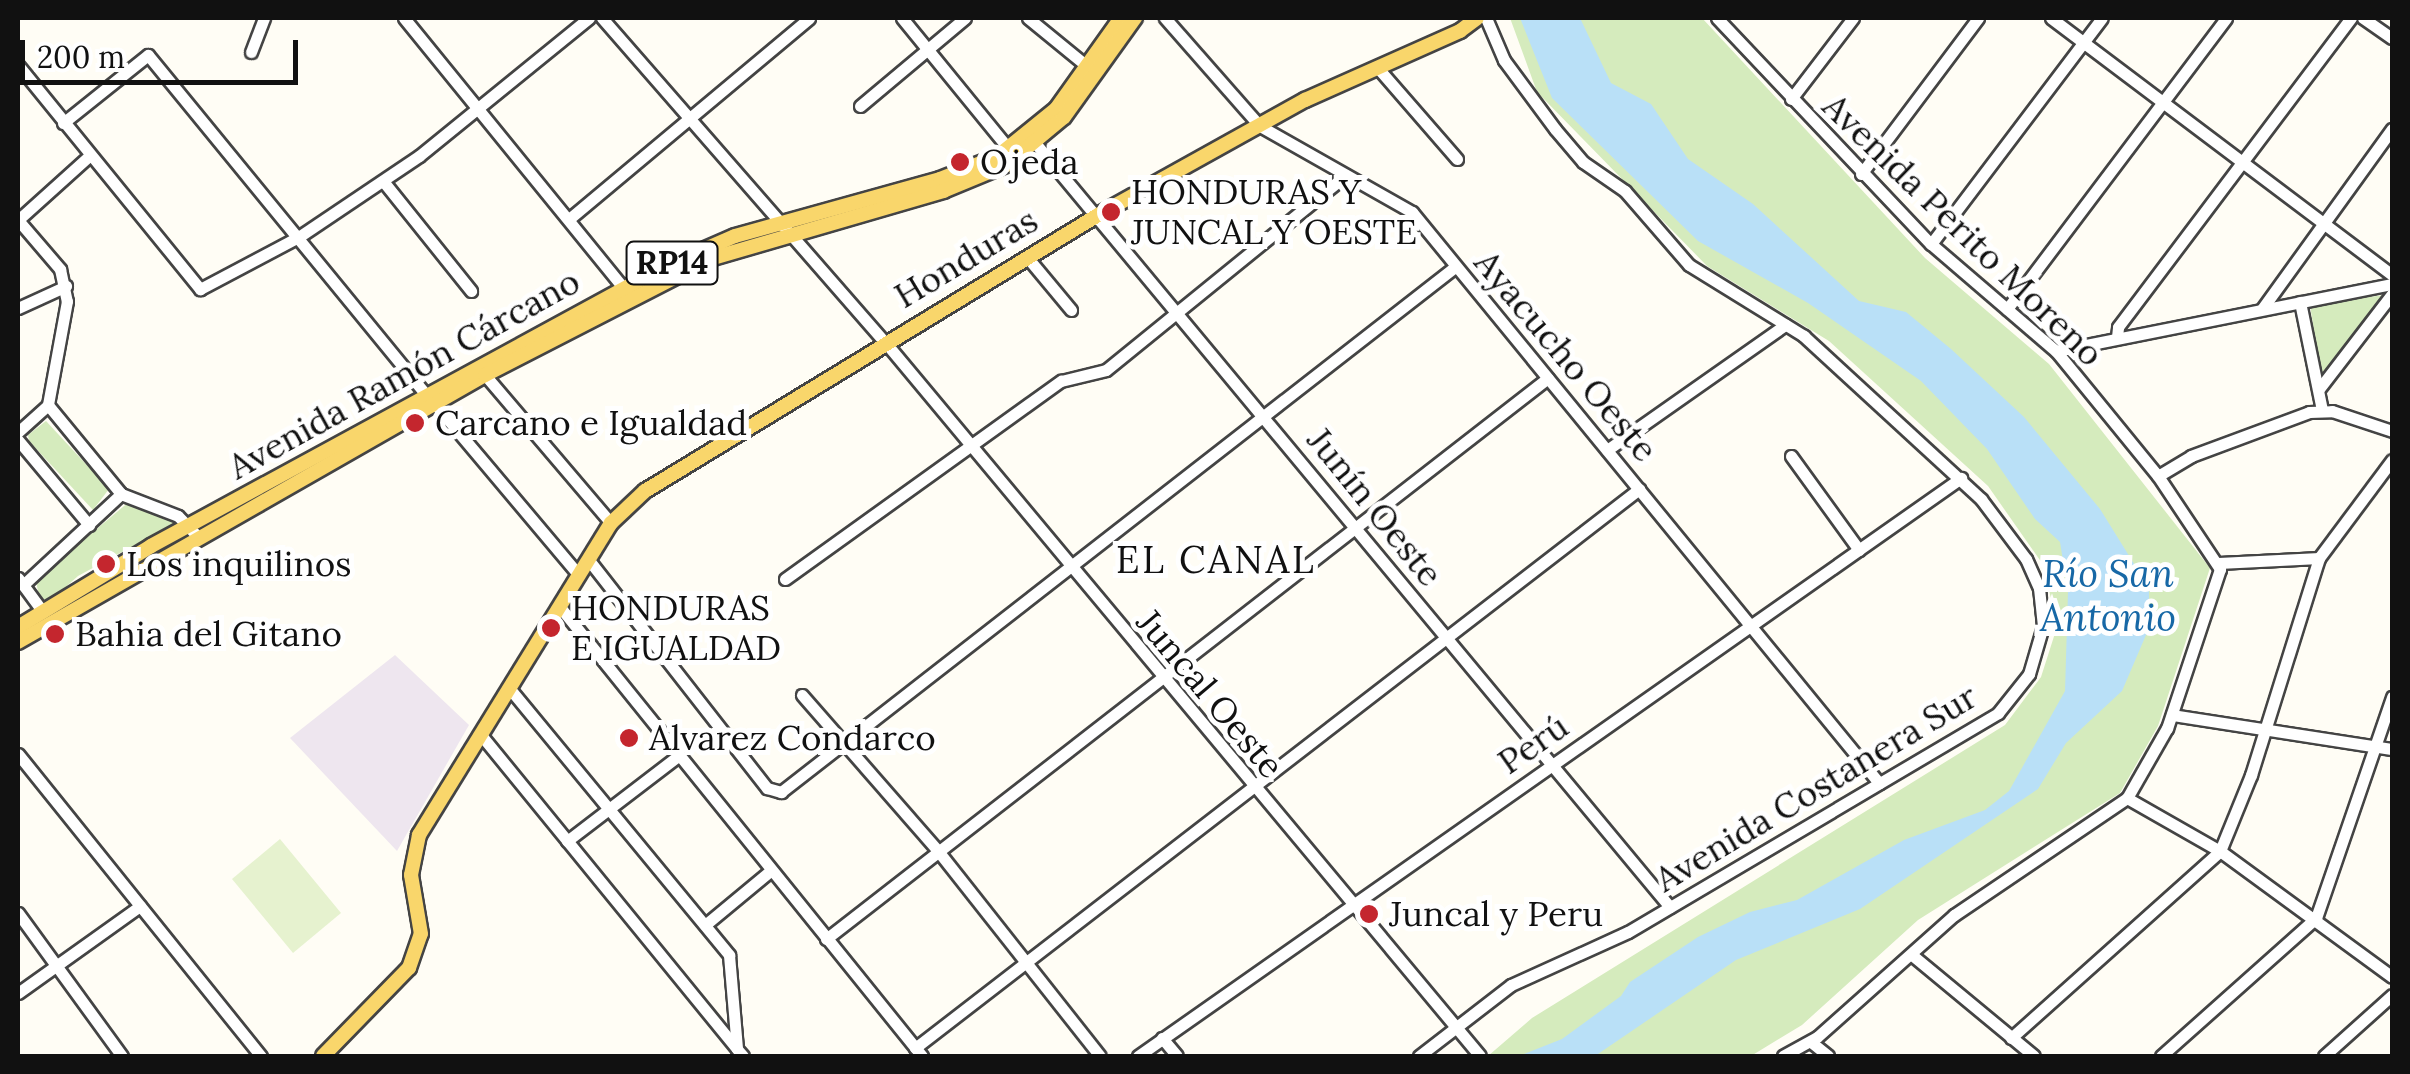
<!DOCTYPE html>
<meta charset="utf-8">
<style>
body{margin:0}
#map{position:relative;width:2410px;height:1074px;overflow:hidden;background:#fffdf5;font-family:Lora,serif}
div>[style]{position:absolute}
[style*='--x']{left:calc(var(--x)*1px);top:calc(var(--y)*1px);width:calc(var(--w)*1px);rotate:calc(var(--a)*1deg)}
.industrial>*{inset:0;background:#eee6ef}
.green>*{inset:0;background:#d5ebbd}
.pitch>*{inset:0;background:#e6f2cf}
.water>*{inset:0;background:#b9e0f7}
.roads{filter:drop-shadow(2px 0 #444) drop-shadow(-2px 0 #444) drop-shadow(0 2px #444) drop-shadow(0 -2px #444)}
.minor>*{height:11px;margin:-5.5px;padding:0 5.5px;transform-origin:5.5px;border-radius:5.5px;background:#fff}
.major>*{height:14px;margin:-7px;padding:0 7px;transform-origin:7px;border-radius:7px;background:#f9d66b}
.dots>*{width:28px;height:28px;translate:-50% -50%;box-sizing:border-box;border:5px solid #fff;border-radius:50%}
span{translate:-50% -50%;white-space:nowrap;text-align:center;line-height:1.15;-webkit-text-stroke:10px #fff;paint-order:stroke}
.shield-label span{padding:2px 8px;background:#fff;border:2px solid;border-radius:8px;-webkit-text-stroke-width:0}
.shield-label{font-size:32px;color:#111;font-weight:700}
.poi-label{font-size:35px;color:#111}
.left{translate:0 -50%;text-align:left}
.street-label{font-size:35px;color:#111}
.neighbourhood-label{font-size:38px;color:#111;letter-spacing:2.5px}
.water-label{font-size:38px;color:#1768a6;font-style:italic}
.frame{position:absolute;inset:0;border:20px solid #111;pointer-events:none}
.scale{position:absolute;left:20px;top:40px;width:278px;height:45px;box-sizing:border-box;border:5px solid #111;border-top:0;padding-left:12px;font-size:30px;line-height:35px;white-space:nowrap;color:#111;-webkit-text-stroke:8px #fff;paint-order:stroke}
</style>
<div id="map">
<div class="industrial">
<div style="clip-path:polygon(395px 655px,469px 725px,397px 851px,290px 738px)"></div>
</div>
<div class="green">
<div style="clip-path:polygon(1510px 18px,1702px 18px,1925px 258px,2049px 364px,2210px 568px,2158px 726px,2120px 793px,1918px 920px,1802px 1025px,1751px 1056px,1488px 1056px,1532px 1018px,2005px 725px,2041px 677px,2057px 627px,2044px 566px,1988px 486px,1829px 341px,1707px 266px,1537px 92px)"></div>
<div style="clip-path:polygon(2384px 295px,2321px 377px,2310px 305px)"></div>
<div style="clip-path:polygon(46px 421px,109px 489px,93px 510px,29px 441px,28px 435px)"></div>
<div style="clip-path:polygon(130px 501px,177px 522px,78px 576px,50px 601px,39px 598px,36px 580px)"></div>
</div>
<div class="pitch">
<div style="clip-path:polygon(280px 839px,341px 913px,293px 953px,232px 879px)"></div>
</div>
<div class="water">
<div style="clip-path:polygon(1520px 18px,1580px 18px,1611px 83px,1651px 104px,1688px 159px,1753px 204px,1859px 301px,1906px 312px,1951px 349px,2024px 417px,2100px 509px,2149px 588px,2149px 628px,2122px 691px,2066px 743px,2038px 789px,1860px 909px,1736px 960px,1595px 1056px,1519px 1056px,1562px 1039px,1621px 996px,1630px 982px,1698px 937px,1750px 912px,1797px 900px,1904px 840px,1985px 810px,2009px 791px,2065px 691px,2068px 592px,2060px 542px,2035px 519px,1987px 449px,1921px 381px,1808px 303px,1698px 241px,1552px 98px)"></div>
</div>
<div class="roads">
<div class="minor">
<div style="--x:404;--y:18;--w:347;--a:50.9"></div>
<div style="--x:602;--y:18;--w:430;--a:48.9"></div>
<div style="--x:885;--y:342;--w:929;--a:50.19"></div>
<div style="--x:902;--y:18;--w:169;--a:50.8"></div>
<div style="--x:1028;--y:18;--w:77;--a:39.2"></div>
<div style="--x:1165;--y:18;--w:144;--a:48.7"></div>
<div style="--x:1260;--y:126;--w:175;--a:29.5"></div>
<div style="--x:1412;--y:212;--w:738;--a:50.72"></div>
<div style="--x:1717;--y:18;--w:311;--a:46.6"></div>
<div style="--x:1931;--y:244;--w:165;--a:40.6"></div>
<div style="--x:2056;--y:351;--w:161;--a:50.8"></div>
<div style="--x:2158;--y:476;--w:112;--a:56.3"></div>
<div style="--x:2220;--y:569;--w:168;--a:108.4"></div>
<div style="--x:2167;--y:728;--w:81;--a:119.7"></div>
<div style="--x:2127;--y:798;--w:209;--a:145.9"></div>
<div style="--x:1954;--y:915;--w:183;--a:138.3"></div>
<div style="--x:1817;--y:1037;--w:39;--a:151"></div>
<div style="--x:2051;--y:18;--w:427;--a:37"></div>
<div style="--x:2363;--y:18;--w:35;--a:35"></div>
<div style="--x:251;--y:52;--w:36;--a:-69"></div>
<div style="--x:18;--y:65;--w:289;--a:50.9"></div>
<div style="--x:200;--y:289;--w:113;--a:-27.9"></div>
<div style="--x:300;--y:236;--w:143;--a:-33.9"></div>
<div style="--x:419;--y:156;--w:219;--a:-39.1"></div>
<div style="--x:1377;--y:67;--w:122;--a:49"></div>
<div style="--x:1791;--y:99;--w:102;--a:-52.6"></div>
<div style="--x:860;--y:106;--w:137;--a:-40"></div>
<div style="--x:63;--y:123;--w:109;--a:-38.7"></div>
<div style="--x:148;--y:55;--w:439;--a:50.7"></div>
<div style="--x:1036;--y:144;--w:992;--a:50.28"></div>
<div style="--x:1861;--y:174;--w:195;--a:-53.1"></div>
<div style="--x:383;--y:181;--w:141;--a:51.3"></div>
<div style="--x:569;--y:219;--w:313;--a:-39.9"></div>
<div style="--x:18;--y:220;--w:65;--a:49.4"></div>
<div style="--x:60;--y:269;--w:33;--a:78"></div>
<div style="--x:67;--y:301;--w:106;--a:100.4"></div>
<div style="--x:48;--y:405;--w:40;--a:138"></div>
<div style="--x:18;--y:220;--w:96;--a:-42"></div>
<div style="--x:1931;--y:244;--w:283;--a:-52.9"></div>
<div style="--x:1027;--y:257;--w:69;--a:50.3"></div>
<div style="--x:2300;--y:302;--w:110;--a:78.5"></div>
<div style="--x:18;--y:308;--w:53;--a:-24.6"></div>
<div style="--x:2007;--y:309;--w:364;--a:-53"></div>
<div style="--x:2262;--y:309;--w:222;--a:-54.2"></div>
<div style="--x:2117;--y:337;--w:10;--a:-84"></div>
<div style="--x:2118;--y:327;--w:387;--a:-53"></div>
<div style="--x:2056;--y:351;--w:343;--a:-11.3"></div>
<div style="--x:485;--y:375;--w:194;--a:49.6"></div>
<div style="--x:2319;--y:389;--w:120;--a:-52.5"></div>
<div style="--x:434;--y:403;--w:225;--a:49.9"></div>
<div style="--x:48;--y:405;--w:115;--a:50.6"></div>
<div style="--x:121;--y:494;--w:61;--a:21.1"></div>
<div style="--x:178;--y:516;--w:30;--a:46"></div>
<div style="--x:18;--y:440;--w:111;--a:50.1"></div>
<div style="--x:1607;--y:450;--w:218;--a:-35.1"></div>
<div style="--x:1791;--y:456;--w:116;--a:54.1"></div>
<div style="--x:2158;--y:476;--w:39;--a:-31"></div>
<div style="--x:2191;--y:456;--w:126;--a:-20.4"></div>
<div style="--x:2309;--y:412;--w:23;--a:-2"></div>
<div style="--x:2332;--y:411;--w:63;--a:18.4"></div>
<div style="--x:588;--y:559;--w:291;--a:52"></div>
<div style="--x:767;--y:788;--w:15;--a:16"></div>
<div style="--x:781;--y:792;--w:854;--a:-37.92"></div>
<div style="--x:2219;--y:563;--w:100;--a:-2.9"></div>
<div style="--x:18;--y:578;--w:42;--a:53.7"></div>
<div style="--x:785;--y:579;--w:340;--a:-35.7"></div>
<div style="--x:1061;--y:381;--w:46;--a:-13.7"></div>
<div style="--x:1106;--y:370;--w:309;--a:-39.1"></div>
<div style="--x:23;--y:585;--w:134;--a:-42.9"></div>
<div style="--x:560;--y:607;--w:577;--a:51.12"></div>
<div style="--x:510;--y:689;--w:345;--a:50.5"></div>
<div style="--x:729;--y:955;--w:94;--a:85.1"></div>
<div style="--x:737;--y:1049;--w:9;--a:49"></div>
<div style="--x:802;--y:695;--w:207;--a:48.9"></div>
<div style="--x:938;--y:851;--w:261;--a:51.7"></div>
<div style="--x:2172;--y:715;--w:223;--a:8.8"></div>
<div style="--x:481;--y:735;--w:405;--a:50.8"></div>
<div style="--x:18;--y:754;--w:388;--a:51.2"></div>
<div style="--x:2127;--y:798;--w:107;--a:29.7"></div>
<div style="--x:2220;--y:851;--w:213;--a:36.2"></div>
<div style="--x:567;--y:841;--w:140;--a:-37.4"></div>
<div style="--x:18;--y:913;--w:177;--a:54"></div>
<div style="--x:705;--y:925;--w:83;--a:-39.6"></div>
<div style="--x:826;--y:939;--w:914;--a:-37.85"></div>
<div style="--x:1912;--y:955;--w:158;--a:39.6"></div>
<div style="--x:18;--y:993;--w:150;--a:-35.5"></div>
<div style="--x:1162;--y:1038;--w:23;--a:50"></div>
<div style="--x:2011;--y:1038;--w:280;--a:-41.8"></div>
<div style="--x:2220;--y:851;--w:82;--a:-67.8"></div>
<div style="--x:2251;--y:775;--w:227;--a:-72.6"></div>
<div style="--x:2319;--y:558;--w:122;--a:-53.3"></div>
<div style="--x:1811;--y:1042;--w:22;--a:39"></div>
<div style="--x:915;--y:1048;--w:915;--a:-37.67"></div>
<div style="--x:1138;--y:1056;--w:1006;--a:-35.08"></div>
<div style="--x:1419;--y:1056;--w:116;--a:-37.7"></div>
<div style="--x:1511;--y:985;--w:128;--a:-24.4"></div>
<div style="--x:1628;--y:932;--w:430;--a:-30.6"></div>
<div style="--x:1998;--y:713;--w:50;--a:-51.5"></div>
<div style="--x:2029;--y:674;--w:50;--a:-73.7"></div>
<div style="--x:2043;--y:626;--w:38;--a:-96"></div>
<div style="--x:2039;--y:588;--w:32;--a:-114"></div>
<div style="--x:2026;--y:559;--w:75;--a:-126.9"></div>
<div style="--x:1981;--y:499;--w:241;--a:-137.4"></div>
<div style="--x:1804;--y:336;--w:135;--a:-148.3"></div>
<div style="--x:1689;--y:265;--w:98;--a:-130.9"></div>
<div style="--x:1625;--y:191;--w:51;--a:-145.4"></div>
<div style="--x:1583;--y:162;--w:43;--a:-130.3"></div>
<div style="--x:1555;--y:129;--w:86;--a:-126.5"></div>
<div style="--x:1504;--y:60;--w:46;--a:-113.2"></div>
<div style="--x:2161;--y:1056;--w:208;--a:-41.7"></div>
<div style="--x:2316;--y:918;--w:234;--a:-71"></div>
<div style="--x:2324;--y:1056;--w:91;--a:-41.9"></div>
</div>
<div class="major">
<div style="--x:18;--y:627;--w:156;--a:-31.3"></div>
<div style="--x:151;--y:546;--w:584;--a:-28.54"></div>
<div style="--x:664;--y:267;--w:77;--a:-23.6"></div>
<div style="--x:735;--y:236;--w:213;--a:-15.5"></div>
<div style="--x:940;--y:179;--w:62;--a:-21.6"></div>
<div style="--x:998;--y:156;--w:75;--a:-39"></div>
<div style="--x:1056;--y:109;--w:112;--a:-54.5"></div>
<div style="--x:18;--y:642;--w:538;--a:-29.76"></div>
<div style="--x:485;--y:375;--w:256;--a:-27.2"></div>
<div style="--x:713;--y:258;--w:240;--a:-16.2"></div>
<div style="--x:943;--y:191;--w:68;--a:-22.4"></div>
<div style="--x:1006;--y:165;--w:75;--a:-39.6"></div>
<div style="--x:1064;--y:117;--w:122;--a:-54.4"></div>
<div style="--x:323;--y:1056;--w:123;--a:-45.7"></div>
<div style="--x:409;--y:968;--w:36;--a:-71"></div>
<div style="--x:421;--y:934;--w:60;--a:-99.6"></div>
<div style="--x:411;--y:875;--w:41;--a:-78.7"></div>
<div style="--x:419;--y:835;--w:366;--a:-58.4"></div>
<div style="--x:611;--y:523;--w:47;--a:-43.3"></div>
<div style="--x:645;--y:491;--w:530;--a:-31.35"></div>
<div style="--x:1098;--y:215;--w:237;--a:-29.1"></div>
<div style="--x:1305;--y:100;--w:170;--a:-24"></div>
<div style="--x:1460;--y:31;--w:21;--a:-37"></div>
</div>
</div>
<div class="dots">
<div style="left:960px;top:162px;background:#c4262e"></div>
<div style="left:1111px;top:212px;background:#c4262e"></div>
<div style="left:415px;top:423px;background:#c4262e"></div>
<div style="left:106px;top:564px;background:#c4262e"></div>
<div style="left:551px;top:628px;background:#c4262e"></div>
<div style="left:55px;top:634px;background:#c4262e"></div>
<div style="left:629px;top:738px;background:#c4262e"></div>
<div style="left:1369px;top:914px;background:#c4262e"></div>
</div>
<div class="shield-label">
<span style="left:672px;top:263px">RP14</span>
</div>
<div class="poi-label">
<span class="left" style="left:980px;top:162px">Ojeda</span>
<span class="left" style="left:1131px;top:212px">HONDURAS Y<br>JUNCAL Y OESTE</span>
<span class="left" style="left:435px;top:423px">Carcano e Igualdad</span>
<span class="left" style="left:126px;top:564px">Los inquilinos</span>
<span class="left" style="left:571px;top:628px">HONDURAS<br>E IGUALDAD</span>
<span class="left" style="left:75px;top:634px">Bahia del Gitano</span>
<span class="left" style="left:649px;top:738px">Alvarez Condarco</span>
<span class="left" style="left:1389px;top:914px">Juncal y Peru</span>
</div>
<div class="street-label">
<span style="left:1963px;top:230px;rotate:44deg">Avenida Perito Moreno</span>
<span style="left:966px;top:258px;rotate:-31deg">Honduras</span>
<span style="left:1566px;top:356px;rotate:50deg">Ayacucho Oeste</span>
<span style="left:404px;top:374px;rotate:-29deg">Avenida Ramón Cárcano</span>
<span style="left:1375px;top:507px;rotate:51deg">Junín Oeste</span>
<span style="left:1210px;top:694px;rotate:50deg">Juncal Oeste</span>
<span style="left:1533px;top:744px;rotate:-35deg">Perú</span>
<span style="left:1816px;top:788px;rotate:-31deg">Avenida Costanera Sur</span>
</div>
<div class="neighbourhood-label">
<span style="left:1216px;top:560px">EL CANAL</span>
</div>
<div class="water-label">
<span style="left:2108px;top:596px">Río San<br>Antonio</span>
</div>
<div class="frame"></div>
<div class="scale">200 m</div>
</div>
